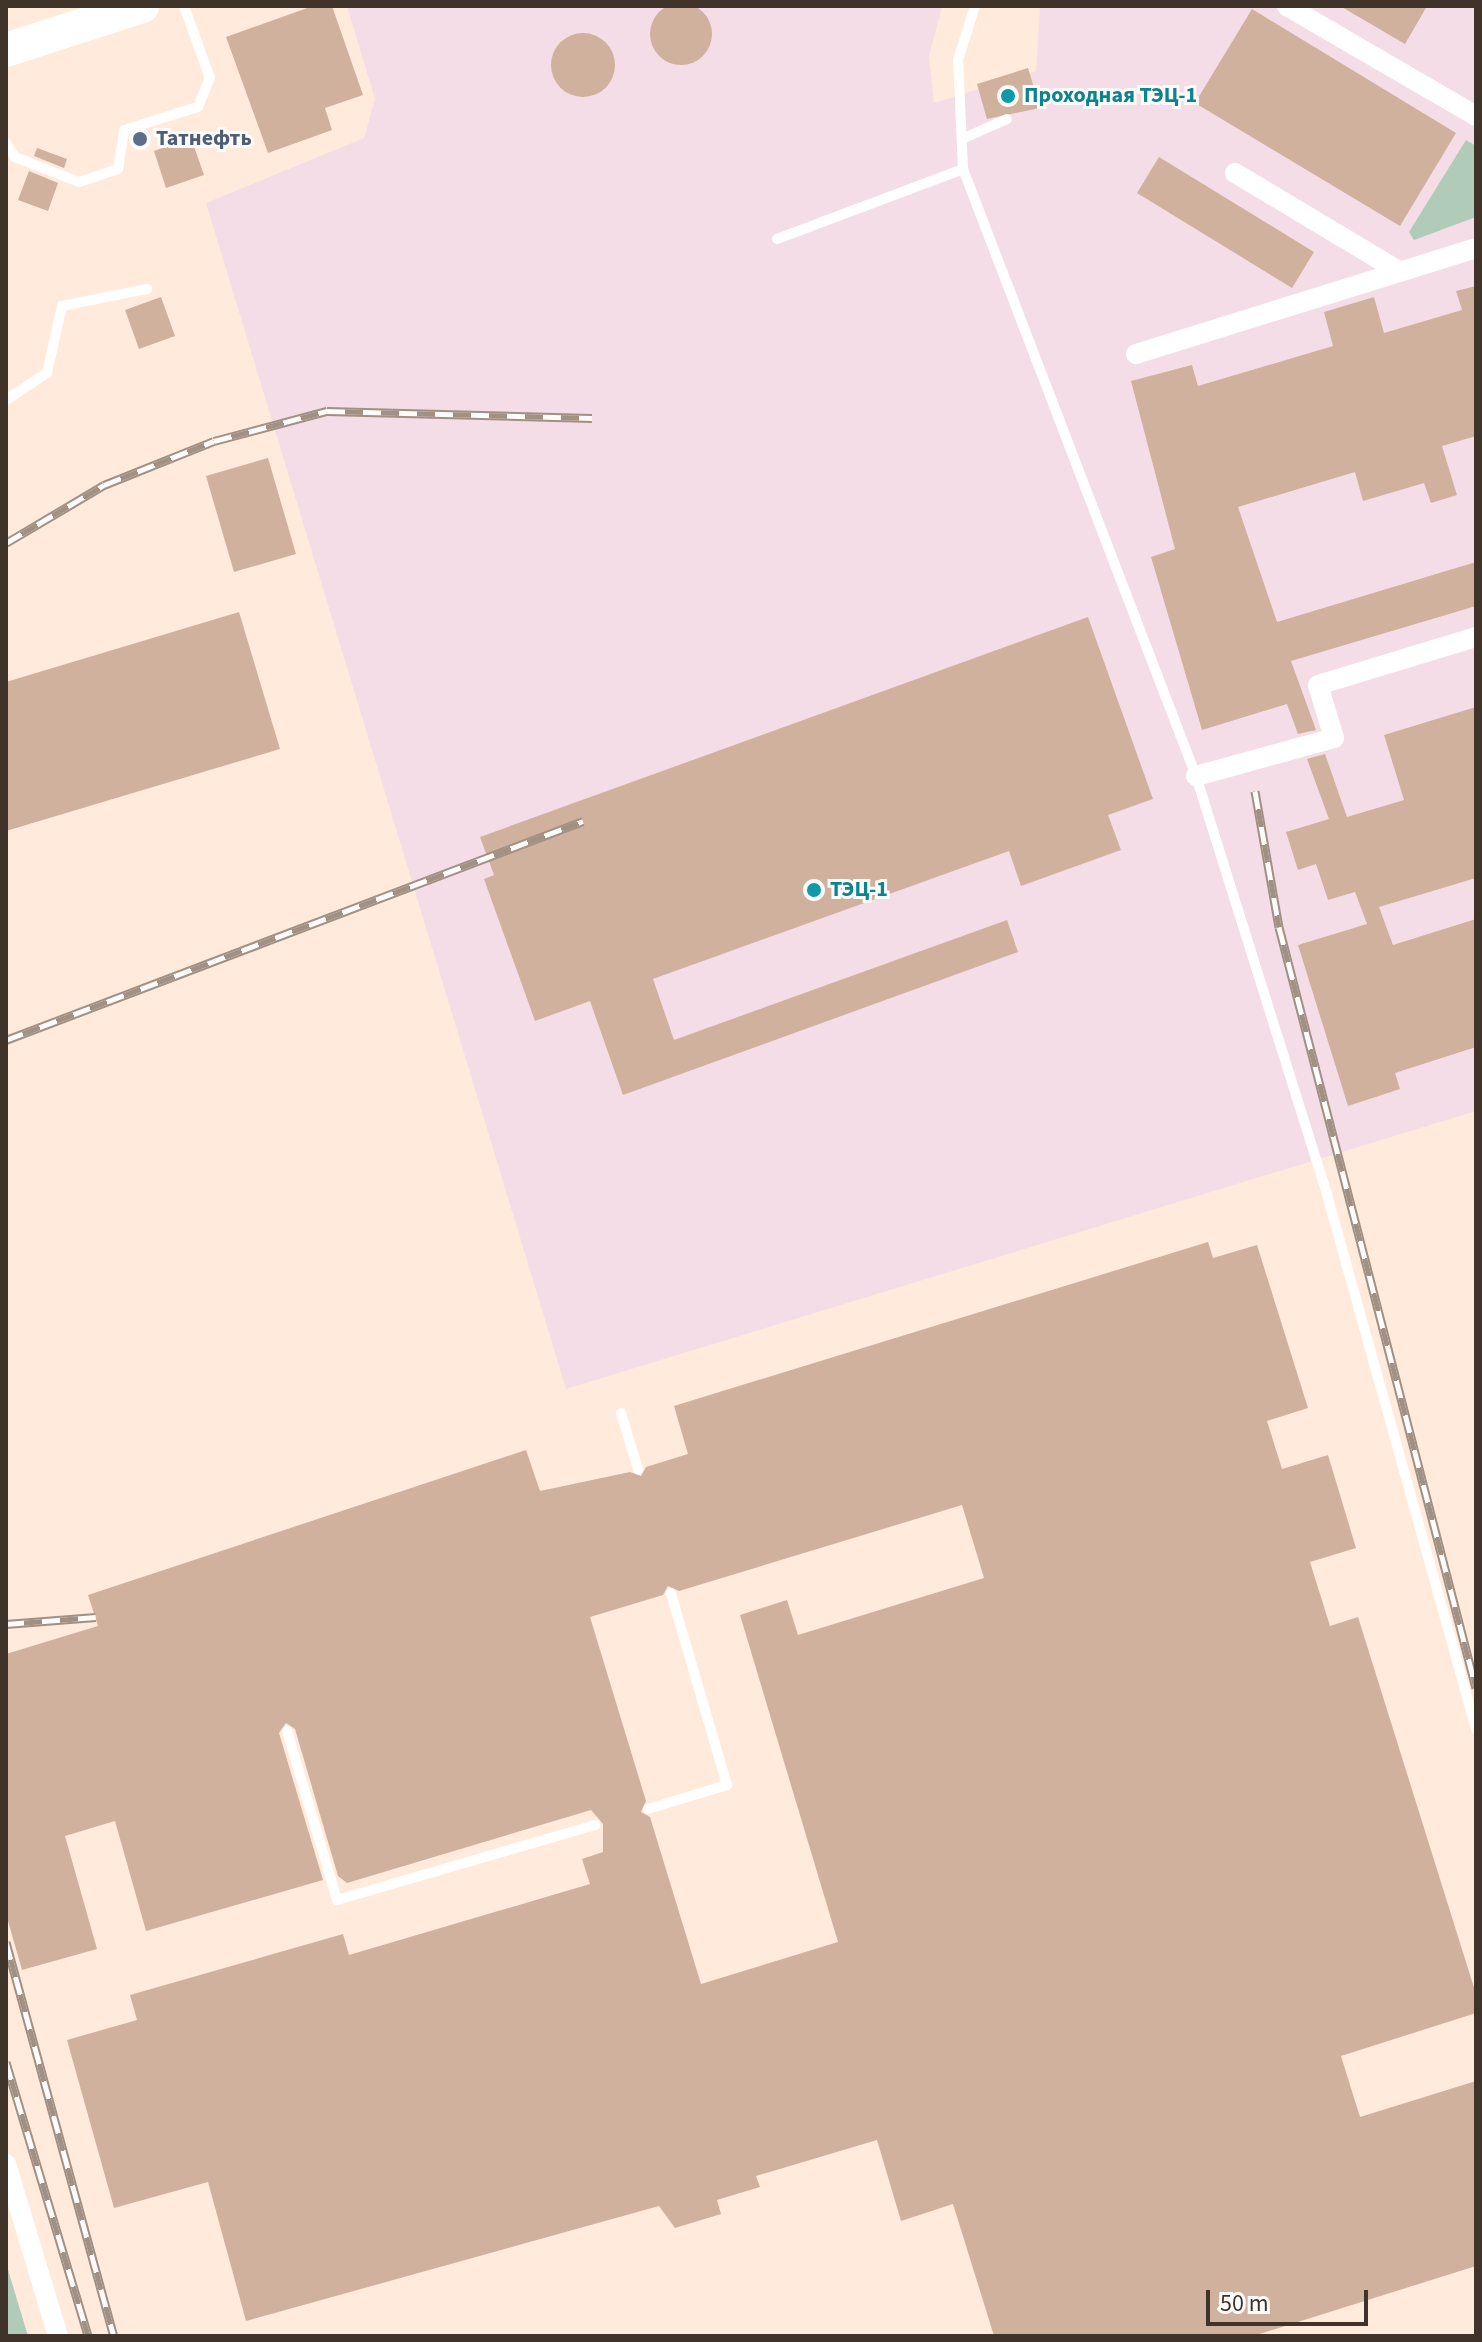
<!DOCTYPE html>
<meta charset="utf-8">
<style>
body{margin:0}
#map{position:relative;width:1482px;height:2342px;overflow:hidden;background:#ffeadc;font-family:"Source Sans 3",sans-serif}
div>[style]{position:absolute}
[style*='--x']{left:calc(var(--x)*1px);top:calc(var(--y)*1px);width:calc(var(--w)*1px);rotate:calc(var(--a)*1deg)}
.industrial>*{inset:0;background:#f5dde7}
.green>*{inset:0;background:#b0cbb7}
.building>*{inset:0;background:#cfb19e}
.round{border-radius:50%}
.service>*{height:10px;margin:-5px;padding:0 5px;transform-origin:5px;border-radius:5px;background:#fff}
.minor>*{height:20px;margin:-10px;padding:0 10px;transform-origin:10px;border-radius:10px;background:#fff}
.primary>*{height:34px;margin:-17px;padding:0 17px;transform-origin:17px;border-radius:17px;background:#fff}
.rail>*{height:9px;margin-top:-4.5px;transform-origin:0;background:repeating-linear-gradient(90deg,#fbfbfb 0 18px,#a19084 0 36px);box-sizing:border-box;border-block:2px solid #a19084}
.dots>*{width:22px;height:22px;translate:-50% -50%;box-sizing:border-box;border:4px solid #fbfbfb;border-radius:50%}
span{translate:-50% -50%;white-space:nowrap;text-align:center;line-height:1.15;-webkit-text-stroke:6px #fbfbfb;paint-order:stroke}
.culture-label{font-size:22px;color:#0d838f;font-weight:700}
.left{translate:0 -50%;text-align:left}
.service-label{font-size:22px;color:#4e5e75;font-weight:700}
.frame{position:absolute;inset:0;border:8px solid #40332a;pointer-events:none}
.scale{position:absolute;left:1206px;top:2290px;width:162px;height:36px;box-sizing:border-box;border:4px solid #40332a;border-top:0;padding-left:10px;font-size:24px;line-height:28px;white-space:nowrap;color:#40332a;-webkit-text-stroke:6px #fbfbfb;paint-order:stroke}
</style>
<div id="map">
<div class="industrial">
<div style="clip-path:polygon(347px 6px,942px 6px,929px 57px,934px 103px,1036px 71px,1040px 6px,1476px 6px,1476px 1111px,566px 1389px,206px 203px,364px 138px,375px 99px)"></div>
</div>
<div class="green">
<div style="clip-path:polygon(1466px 140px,1476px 146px,1476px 217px,1414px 240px,1409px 232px)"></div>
<div style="clip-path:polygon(6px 2263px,28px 2336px,6px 2336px)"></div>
</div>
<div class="building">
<div class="round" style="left:650px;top:3px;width:62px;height:62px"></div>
<div style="clip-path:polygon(313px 6px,332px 6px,363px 95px,325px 108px,332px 130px,268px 153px,226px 37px)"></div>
<div style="clip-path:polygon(1340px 6px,1427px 6px,1405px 44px)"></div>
<div style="clip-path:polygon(1252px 9px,1456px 133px,1400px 226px,1195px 103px)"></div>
<div class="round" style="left:551px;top:33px;width:64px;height:64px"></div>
<div style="clip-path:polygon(1028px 68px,1040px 108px,987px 119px,977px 84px)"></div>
<div style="clip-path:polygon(191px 138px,204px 175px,166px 188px,154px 151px)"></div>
<div style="clip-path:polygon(37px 148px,67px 159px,64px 168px,34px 156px)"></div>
<div style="clip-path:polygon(1159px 157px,1314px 252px,1292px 288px,1137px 193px)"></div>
<div style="clip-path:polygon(29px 171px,58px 183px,48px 211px,18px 200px)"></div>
<div style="clip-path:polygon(1476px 286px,1476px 436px,1442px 446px,1457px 495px,1431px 503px,1424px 483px,1363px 501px,1355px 472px,1238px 507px,1277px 622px,1476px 562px,1476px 606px,1291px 661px,1316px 730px,1298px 734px,1287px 704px,1202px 730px,1151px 557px,1175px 549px,1131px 381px,1192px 365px,1198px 386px,1333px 346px,1324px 312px,1374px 297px,1384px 333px,1462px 310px,1456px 291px)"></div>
<div style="clip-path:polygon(161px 297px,175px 336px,139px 349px,125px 310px)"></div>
<div style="clip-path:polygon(268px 458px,296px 554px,234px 572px,206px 476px)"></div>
<div style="clip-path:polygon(239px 612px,280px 749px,6px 831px,6px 682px)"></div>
<div style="clip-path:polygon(1088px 617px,1153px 799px,1108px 815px,1121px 850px,1021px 886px,1009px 851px,653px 979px,674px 1040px,1007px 920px,1018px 952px,623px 1095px,590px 1001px,535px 1021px,484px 879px,494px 875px,480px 837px)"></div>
<div style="clip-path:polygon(1476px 707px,1476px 878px,1379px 907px,1393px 945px,1476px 919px,1476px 1047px,1395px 1073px,1400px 1089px,1348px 1106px,1298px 945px,1367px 924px,1355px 892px,1328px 900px,1316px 864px,1298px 870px,1286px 832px,1329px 819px,1307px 759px,1325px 754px,1347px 817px,1404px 800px,1384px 735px)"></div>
<div style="clip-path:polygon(evenodd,1208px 1242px,1213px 1258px,1257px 1245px,1308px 1408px,1267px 1421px,1282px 1469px,1328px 1455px,1356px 1548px,1310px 1562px,1330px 1626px,1358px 1617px,1476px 1994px,1476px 2013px,1341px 2056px,1360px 2117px,1476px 2081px,1476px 2266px,1253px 2336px,994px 2336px,953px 2204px,901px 2221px,877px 2140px,756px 2176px,760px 2187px,717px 2200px,721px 2214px,675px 2228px,659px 2206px,246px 2321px,208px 2182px,114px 2208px,67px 2040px,137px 2020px,130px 1995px,343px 1934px,349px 1955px,590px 1884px,582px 1859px,603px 1852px,603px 1824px,591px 1810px,347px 1883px,338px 1876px,295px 1729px,286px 1723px,279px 1733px,323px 1880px,146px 1931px,115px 1821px,65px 1836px,97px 1949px,22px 1970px,6px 1914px,6px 1654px,98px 1626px,88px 1595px,526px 1450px,540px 1491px,630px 1472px,641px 1476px,646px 1467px,688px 1454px,674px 1406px,1208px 1242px,962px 1505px,984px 1578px,798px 1635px,787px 1600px,740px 1615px,838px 1942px,701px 1984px,650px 1817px,641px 1812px,646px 1801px,590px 1617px,663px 1595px,668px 1586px,679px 1591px,962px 1505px)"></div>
</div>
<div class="service">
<div style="--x:962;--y:139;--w:49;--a:-24"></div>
<div style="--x:6;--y:143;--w:17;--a:57"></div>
<div style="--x:15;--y:157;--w:69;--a:21.3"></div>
<div style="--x:79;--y:182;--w:41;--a:-18.4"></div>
<div style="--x:118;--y:169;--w:39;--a:-81"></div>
<div style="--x:124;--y:130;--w:77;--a:-17.3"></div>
<div style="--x:198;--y:107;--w:31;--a:-68"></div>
<div style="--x:210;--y:78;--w:77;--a:-109.9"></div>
<div style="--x:963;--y:169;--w:650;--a:69"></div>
<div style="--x:1196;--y:776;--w:428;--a:72.6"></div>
<div style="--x:1324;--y:1184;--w:566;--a:74.42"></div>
<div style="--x:777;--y:239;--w:199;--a:-20.6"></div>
<div style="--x:963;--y:169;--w:109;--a:-92.6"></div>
<div style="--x:958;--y:60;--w:57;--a:-72.5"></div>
<div style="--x:6;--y:400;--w:49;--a:-33.4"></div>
<div style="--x:47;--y:373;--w:69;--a:-77.4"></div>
<div style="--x:62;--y:306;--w:87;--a:-11.3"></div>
<div style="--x:621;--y:1413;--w:59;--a:73.1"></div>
<div style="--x:287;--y:1731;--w:176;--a:73.5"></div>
<div style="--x:337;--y:1900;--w:269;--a:-16.2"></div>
<div style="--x:648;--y:1809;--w:83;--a:-16.9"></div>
<div style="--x:727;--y:1785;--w:200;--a:-106.3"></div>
</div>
<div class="minor">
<div style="--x:1287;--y:6;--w:219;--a:30.2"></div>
<div style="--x:1235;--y:173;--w:191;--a:30.9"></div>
<div style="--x:1136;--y:354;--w:356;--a:-17.3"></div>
<div style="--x:1196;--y:776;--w:143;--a:-15.4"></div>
<div style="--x:1334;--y:738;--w:55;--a:-106.8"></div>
<div style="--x:1318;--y:685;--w:165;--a:-16.9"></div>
<div style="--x:6;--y:2164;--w:180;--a:73.2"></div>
</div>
<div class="primary">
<div style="--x:6;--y:50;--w:143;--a:-17.9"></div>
</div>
<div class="rail">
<div style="--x:6;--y:543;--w:114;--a:-30.6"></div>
<div style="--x:104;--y:485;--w:118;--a:-21.8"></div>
<div style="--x:214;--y:441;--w:117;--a:-14.9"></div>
<div style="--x:327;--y:411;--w:265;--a:1.5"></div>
<div style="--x:1255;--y:791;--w:138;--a:80"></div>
<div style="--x:1279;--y:927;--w:786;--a:75.49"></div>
<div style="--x:6;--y:1040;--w:617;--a:-20.78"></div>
<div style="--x:6;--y:1624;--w:90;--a:-4.4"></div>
<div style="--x:6;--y:1942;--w:409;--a:74.7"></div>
<div style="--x:6;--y:2062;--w:286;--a:73.3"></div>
</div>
<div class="dots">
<div style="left:1008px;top:96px;background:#0f9aa8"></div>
<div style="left:140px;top:139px;background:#5c6f8a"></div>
<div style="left:814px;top:890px;background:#0f9aa8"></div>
</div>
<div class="culture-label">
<span class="left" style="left:1024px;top:96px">Проходная ТЭЦ-1</span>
<span class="left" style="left:830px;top:890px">ТЭЦ-1</span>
</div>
<div class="service-label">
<span class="left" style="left:156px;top:139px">Татнефть</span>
</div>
<div class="frame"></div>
<div class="scale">50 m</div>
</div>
